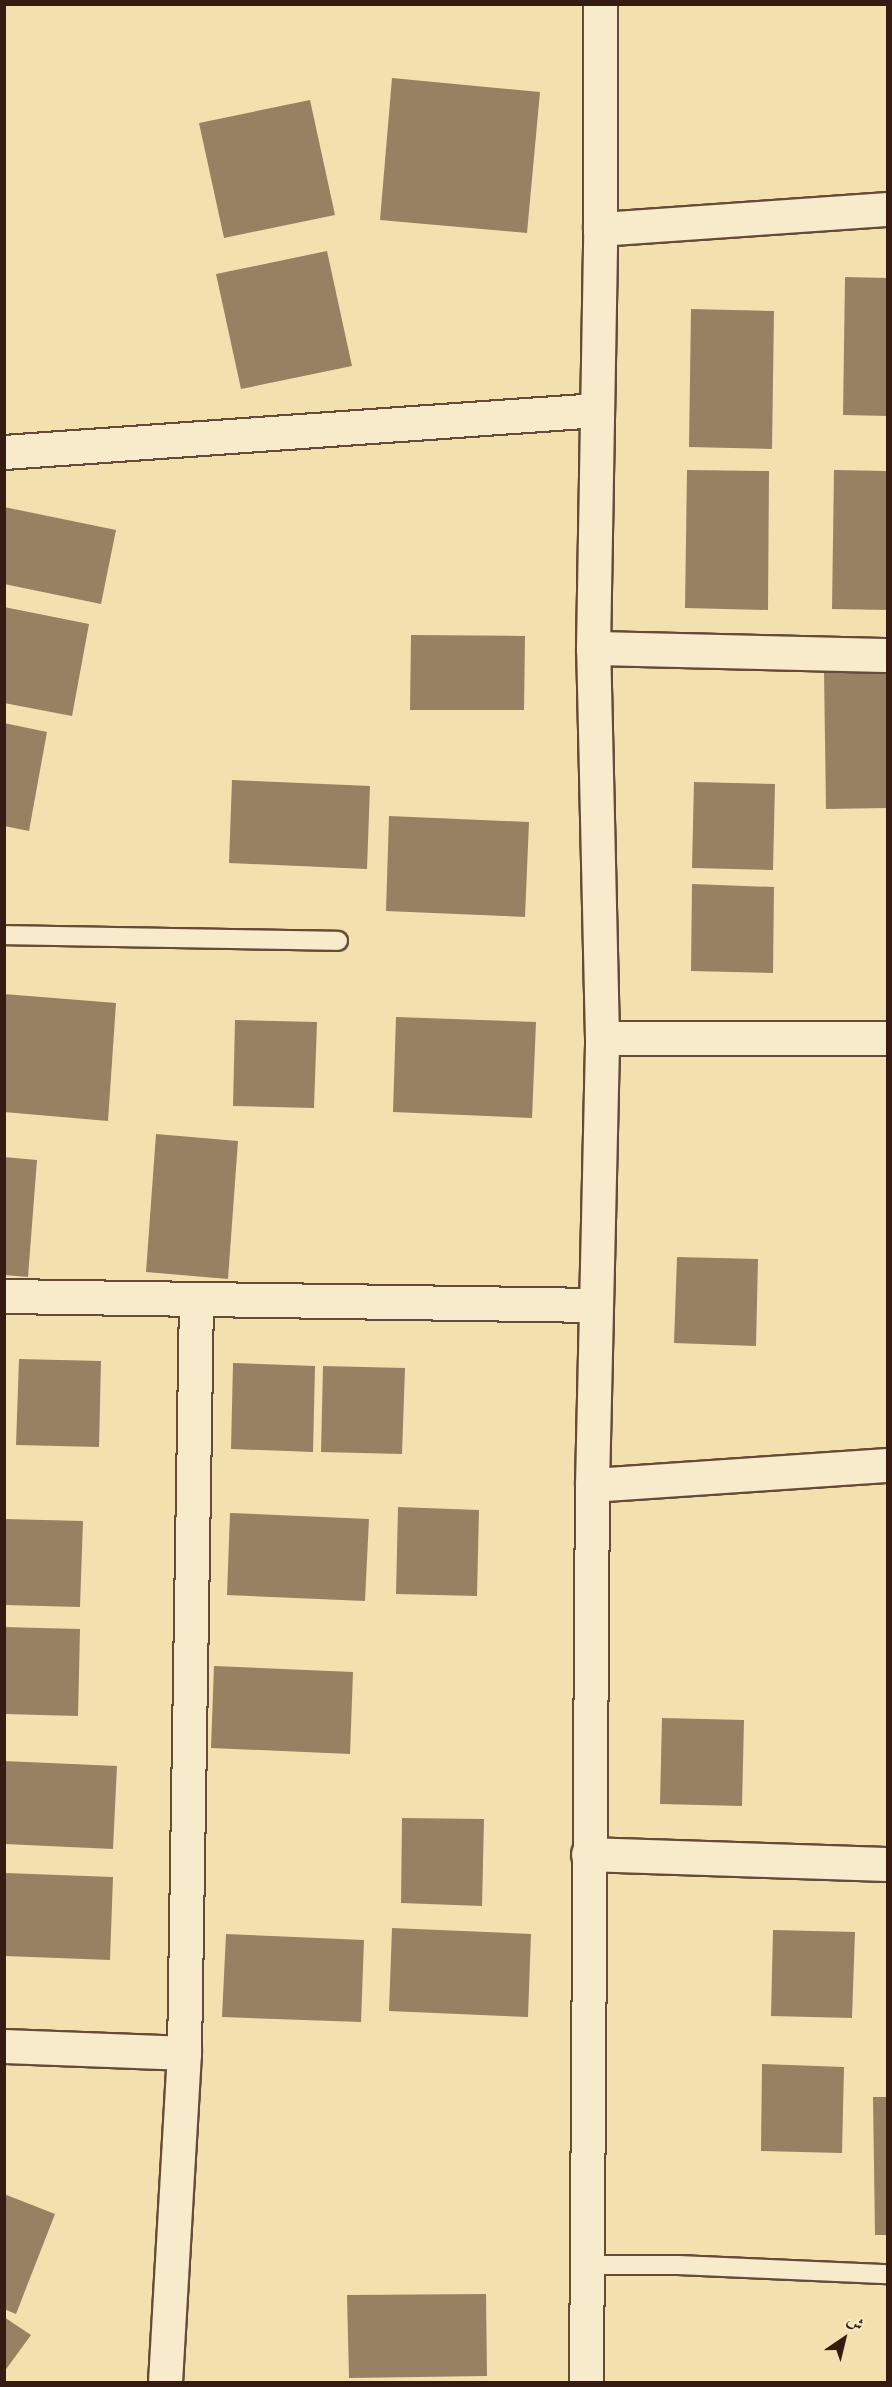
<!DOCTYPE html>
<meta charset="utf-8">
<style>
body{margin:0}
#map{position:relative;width:892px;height:2387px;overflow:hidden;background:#f3e0af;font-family:"Sorts Mill Goudy",Amiri,serif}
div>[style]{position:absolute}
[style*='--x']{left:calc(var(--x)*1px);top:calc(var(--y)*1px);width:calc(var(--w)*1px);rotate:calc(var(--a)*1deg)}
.building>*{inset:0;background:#988163}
.roads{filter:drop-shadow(2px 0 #644c38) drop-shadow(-2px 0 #644c38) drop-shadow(0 2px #644c38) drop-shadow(0 -2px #644c38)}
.service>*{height:18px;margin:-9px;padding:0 9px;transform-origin:9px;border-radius:9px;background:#f7ebcb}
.minor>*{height:33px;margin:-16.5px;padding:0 16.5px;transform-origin:16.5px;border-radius:16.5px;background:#f7ebcb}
.tertiary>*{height:33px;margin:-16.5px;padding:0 16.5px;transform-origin:16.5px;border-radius:16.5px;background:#f7ebcb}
.secondary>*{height:33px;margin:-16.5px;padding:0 16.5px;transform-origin:16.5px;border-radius:16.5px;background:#f7ebcb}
span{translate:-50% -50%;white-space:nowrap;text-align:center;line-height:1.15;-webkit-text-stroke:4.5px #f7ebcb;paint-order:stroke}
.frame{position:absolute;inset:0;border:6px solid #351b11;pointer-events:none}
.north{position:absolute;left:814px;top:2309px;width:60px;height:60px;-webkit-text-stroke:4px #f7ebcb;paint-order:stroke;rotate:35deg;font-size:16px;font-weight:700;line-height:24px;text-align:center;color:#351b11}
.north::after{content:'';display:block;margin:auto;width:21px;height:27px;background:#351b11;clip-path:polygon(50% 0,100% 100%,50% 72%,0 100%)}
</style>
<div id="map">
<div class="building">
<div style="clip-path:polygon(392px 78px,540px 92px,527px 233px,380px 220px)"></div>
<div style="clip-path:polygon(310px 100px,335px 215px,224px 238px,199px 123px)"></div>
<div style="clip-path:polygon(327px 251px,352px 366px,241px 389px,216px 274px)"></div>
<div style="clip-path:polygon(845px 277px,888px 278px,888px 416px,843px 415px)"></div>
<div style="clip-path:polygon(691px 309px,774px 311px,772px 449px,689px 447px)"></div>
<div style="clip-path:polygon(687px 470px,769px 471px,768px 610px,685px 608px)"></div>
<div style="clip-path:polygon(834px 470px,888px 471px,888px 610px,832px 609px)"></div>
<div style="clip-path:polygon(4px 507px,116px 530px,101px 604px,4px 584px)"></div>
<div style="clip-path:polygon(4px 607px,89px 624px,72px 716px,4px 703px)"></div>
<div style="clip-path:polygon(411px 635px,525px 636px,524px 710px,410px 710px)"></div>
<div style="clip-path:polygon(888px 670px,888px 808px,826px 809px,824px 671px)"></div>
<div style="clip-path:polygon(4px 723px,47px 732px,29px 831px,4px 826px)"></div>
<div style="clip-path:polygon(232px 780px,370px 786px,367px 869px,229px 863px)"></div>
<div style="clip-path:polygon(694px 782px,775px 784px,773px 870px,692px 868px)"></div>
<div style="clip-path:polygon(389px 816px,529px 822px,525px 917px,386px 911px)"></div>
<div style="clip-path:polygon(692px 884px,774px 887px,773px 973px,691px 971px)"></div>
<div style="clip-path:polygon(4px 994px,116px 1003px,108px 1121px,4px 1112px)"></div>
<div style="clip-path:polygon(396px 1017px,536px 1022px,532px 1118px,393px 1112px)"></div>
<div style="clip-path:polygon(235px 1020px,317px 1022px,314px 1108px,233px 1106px)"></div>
<div style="clip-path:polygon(156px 1134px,238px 1141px,228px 1279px,146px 1272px)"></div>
<div style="clip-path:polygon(4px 1157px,37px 1160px,28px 1277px,4px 1275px)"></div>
<div style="clip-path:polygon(677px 1257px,758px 1259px,756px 1346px,674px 1343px)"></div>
<div style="clip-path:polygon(19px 1359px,101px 1361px,99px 1447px,16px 1445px)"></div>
<div style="clip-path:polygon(233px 1363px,315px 1366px,313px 1452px,231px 1449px)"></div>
<div style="clip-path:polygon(323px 1366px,405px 1368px,402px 1454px,321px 1452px)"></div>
<div style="clip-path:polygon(398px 1507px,479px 1510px,477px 1596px,396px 1594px)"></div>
<div style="clip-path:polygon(230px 1513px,369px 1519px,365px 1601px,227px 1595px)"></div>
<div style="clip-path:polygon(5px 1519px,83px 1521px,80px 1607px,5px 1605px)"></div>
<div style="clip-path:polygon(4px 1627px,80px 1629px,78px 1716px,4px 1714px)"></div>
<div style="clip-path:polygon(214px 1666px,353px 1672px,350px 1754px,211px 1748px)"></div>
<div style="clip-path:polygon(662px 1718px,744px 1720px,742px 1806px,660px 1804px)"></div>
<div style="clip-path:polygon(4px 1761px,117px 1766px,113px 1849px,4px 1844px)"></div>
<div style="clip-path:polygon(402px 1818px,484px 1819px,482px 1906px,401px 1903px)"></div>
<div style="clip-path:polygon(5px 1873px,113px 1877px,110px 1960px,5px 1956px)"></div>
<div style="clip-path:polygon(392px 1928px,531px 1934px,528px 2017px,389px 2011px)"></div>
<div style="clip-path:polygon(773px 1930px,855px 1932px,852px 2018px,771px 2016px)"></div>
<div style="clip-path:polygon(226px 1934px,364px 1940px,361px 2022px,222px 2017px)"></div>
<div style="clip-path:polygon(762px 2064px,844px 2067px,842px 2153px,761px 2151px)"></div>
<div style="clip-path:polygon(873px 2097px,888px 2097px,888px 2235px,875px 2235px)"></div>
<div style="clip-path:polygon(4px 2194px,55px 2214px,16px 2314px,4px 2309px)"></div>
<div style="clip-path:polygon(486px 2294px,487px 2376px,349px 2378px,347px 2295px)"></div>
<div style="clip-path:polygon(4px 2317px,31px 2335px,4px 2372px)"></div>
</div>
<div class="roads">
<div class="service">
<div style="--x:4;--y:935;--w:334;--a:1"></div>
<div style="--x:587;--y:2265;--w:91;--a:0"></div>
<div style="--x:678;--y:2265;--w:210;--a:2.5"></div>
</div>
<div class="minor">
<div style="--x:4;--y:452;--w:594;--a:-4.05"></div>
<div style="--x:593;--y:648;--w:295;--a:1.4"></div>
<div style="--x:4;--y:1296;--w:591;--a:0.87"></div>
<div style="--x:592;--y:1485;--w:297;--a:-3.9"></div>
<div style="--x:4;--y:2046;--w:180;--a:2.2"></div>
<div style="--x:165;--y:2382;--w:330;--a:-86.7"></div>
<div style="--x:184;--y:2053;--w:753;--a:-89.09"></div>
</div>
<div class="tertiary">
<div style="--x:600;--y:229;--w:289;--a:-4"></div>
<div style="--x:602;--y:1038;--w:286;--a:0"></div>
<div style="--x:588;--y:1854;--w:300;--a:1.9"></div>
</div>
<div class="secondary">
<div style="--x:586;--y:2382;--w:897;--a:-89.62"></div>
<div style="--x:592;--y:1485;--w:447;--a:-88.7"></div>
<div style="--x:602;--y:1038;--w:390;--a:-91.3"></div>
<div style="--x:593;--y:648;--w:419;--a:-89"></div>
<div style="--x:600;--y:229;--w:225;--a:-90"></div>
</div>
</div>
<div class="frame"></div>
<div class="north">ش</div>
</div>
